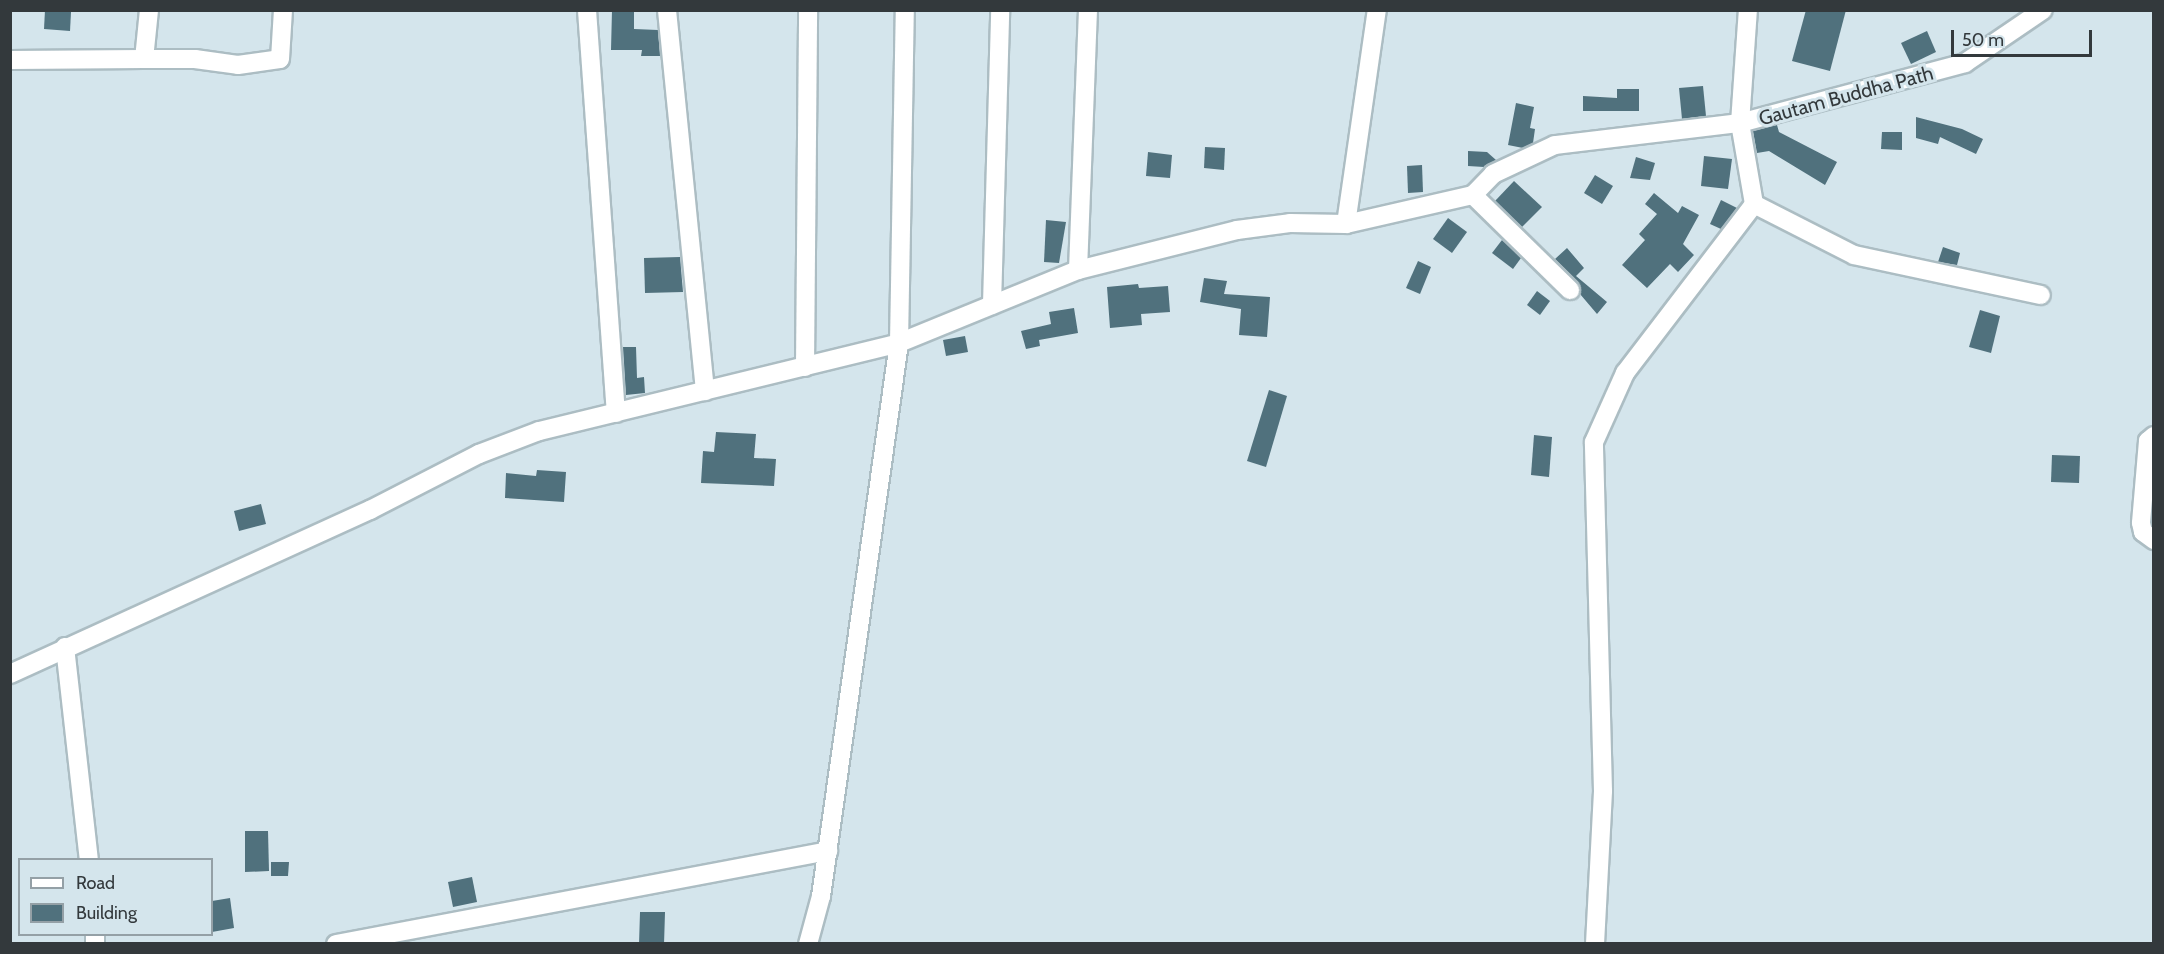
<!DOCTYPE html>
<style>
body{margin:0}
#map{position:relative;width:2164px;height:954px;overflow:hidden;background:#d4e5ec;font-family:Cabin,sans-serif}
div>[style]{position:absolute}
[style*='--x']{left:calc(var(--x)*1px);top:calc(var(--y)*1px);width:calc(var(--w)*1px);rotate:calc(var(--a)*1deg)}
.building>*{inset:0;background:#50717d}
.roads{filter:drop-shadow(2px 0 #acbdc3) drop-shadow(-2px 0 #acbdc3) drop-shadow(0 2px #acbdc3) drop-shadow(0 -2px #acbdc3)}
.street>*{height:18px;margin:-9px;padding:0 9px;transform-origin:9px;border-radius:9px;background:#fff}
span{translate:-50% -50%;white-space:nowrap;text-align:center;line-height:1.15;-webkit-text-stroke:6px #d4e5ec;paint-order:stroke}
.street-label{font-size:20px;color:#33393c}
.frame{position:absolute;inset:0;border:12px solid #33393c;pointer-events:none}
.legend{position:absolute;left:18px;top:858px;width:195px;height:78px;box-sizing:border-box;background:#d4e5ec;border:2px solid #94a0a6;margin:0;padding:8px 10px;list-style:none;font-size:18px;color:#33393c}
.legend li{display:flex;align-items:center;gap:12px;height:30px}
.legend b{width:30px;border:2px solid #94a0a6}
.scale{position:absolute;left:1951px;top:30px;width:141px;height:27px;box-sizing:border-box;border:3px solid #33393c;border-top:0;padding-left:8px;font-size:18px;line-height:21px;white-space:nowrap;color:#33393c;-webkit-text-stroke:4px #d4e5ec;paint-order:stroke}
</style>
<div id="map">
<div class="building">
<div style="clip-path:polygon(45px 10px,71px 12px,70px 31px,44px 29px)"></div>
<div style="clip-path:polygon(612px 10px,634px 10px,634px 29px,658px 30px,660px 56px,641px 56px,642px 50px,611px 50px)"></div>
<div style="clip-path:polygon(1806px 10px,1846px 10px,1830px 71px,1792px 61px)"></div>
<div style="clip-path:polygon(1927px 31px,1936px 52px,1911px 64px,1901px 43px)"></div>
<div style="clip-path:polygon(1703px 86px,1706px 116px,1682px 119px,1679px 88px)"></div>
<div style="clip-path:polygon(1617px 89px,1639px 89px,1639px 111px,1583px 111px,1583px 96px,1617px 98px)"></div>
<div style="clip-path:polygon(1516px 103px,1534px 107px,1530px 128px,1535px 129px,1533px 143px,1523px 148px,1508px 145px)"></div>
<div style="clip-path:polygon(1916px 117px,1962px 129px,1983px 139px,1976px 154px,1940px 137px,1938px 144px,1916px 138px)"></div>
<div style="clip-path:polygon(1777px 125px,1779px 132px,1837px 162px,1825px 185px,1769px 151px,1757px 153px,1753px 131px)"></div>
<div style="clip-path:polygon(1882px 132px,1902px 132px,1902px 150px,1881px 149px)"></div>
<div style="clip-path:polygon(1205px 147px,1225px 148px,1224px 170px,1204px 168px)"></div>
<div style="clip-path:polygon(1468px 151px,1487px 152px,1496px 160px,1484px 167px,1468px 166px)"></div>
<div style="clip-path:polygon(1148px 152px,1172px 155px,1170px 178px,1146px 176px)"></div>
<div style="clip-path:polygon(1704px 156px,1732px 159px,1728px 189px,1701px 186px)"></div>
<div style="clip-path:polygon(1636px 157px,1655px 163px,1650px 180px,1630px 178px)"></div>
<div style="clip-path:polygon(1422px 165px,1423px 192px,1408px 193px,1407px 166px)"></div>
<div style="clip-path:polygon(1595px 175px,1613px 186px,1602px 204px,1584px 193px)"></div>
<div style="clip-path:polygon(1514px 181px,1542px 207px,1522px 227px,1495px 201px)"></div>
<div style="clip-path:polygon(1654px 193px,1678px 213px,1682px 206px,1699px 215px,1683px 244px,1694px 255px,1678px 272px,1670px 264px,1647px 288px,1622px 265px,1645px 240px,1639px 234px,1657px 214px,1645px 204px)"></div>
<div style="clip-path:polygon(1721px 200px,1737px 208px,1721px 229px,1710px 224px)"></div>
<div style="clip-path:polygon(1448px 218px,1467px 232px,1452px 253px,1433px 239px)"></div>
<div style="clip-path:polygon(1046px 220px,1066px 222px,1059px 263px,1044px 262px)"></div>
<div style="clip-path:polygon(1502px 240px,1521px 258px,1513px 269px,1492px 253px)"></div>
<div style="clip-path:polygon(1943px 247px,1960px 253px,1957px 265px,1938px 262px)"></div>
<div style="clip-path:polygon(1567px 248px,1584px 268px,1576px 276px,1607px 302px,1597px 314px,1580px 294px,1578px 282px,1555px 259px)"></div>
<div style="clip-path:polygon(680px 257px,683px 292px,645px 293px,644px 258px)"></div>
<div style="clip-path:polygon(1418px 261px,1431px 267px,1420px 294px,1406px 288px)"></div>
<div style="clip-path:polygon(1204px 278px,1227px 281px,1224px 294px,1270px 297px,1267px 337px,1239px 335px,1241px 309px,1200px 302px)"></div>
<div style="clip-path:polygon(1138px 284px,1139px 288px,1168px 286px,1170px 312px,1141px 314px,1142px 325px,1110px 328px,1107px 287px)"></div>
<div style="clip-path:polygon(1537px 291px,1550px 301px,1540px 315px,1527px 305px)"></div>
<div style="clip-path:polygon(1074px 308px,1078px 333px,1039px 340px,1040px 346px,1026px 349px,1021px 331px,1051px 324px,1049px 312px)"></div>
<div style="clip-path:polygon(1980px 310px,2000px 316px,1991px 353px,1969px 347px)"></div>
<div style="clip-path:polygon(965px 336px,968px 352px,946px 356px,943px 340px)"></div>
<div style="clip-path:polygon(623px 347px,636px 347px,637px 378px,644px 377px,645px 393px,626px 395px)"></div>
<div style="clip-path:polygon(1269px 390px,1287px 396px,1266px 467px,1247px 461px)"></div>
<div style="clip-path:polygon(716px 432px,756px 434px,754px 458px,776px 459px,774px 486px,701px 483px,703px 451px,714px 452px)"></div>
<div style="clip-path:polygon(1534px 435px,1552px 437px,1549px 477px,1531px 475px)"></div>
<div style="clip-path:polygon(2052px 455px,2080px 456px,2079px 483px,2051px 482px)"></div>
<div style="clip-path:polygon(537px 470px,566px 472px,564px 502px,505px 498px,506px 473px,536px 476px)"></div>
<div style="clip-path:polygon(261px 504px,266px 524px,239px 531px,234px 511px)"></div>
<div style="clip-path:polygon(245px 831px,268px 831px,269px 871px,245px 872px)"></div>
<div style="clip-path:polygon(271px 862px,289px 862px,288px 876px,271px 876px)"></div>
<div style="clip-path:polygon(472px 877px,477px 902px,453px 907px,448px 882px)"></div>
<div style="clip-path:polygon(230px 898px,234px 928px,212px 932px,212px 901px)"></div>
<div style="clip-path:polygon(640px 912px,665px 912px,664px 944px,639px 944px)"></div>
</div>
<div class="roads">
<div class="street">
<div style="--x:149;--y:10;--w:49;--a:95.8"></div>
<div style="--x:144;--y:59;--w:51;--a:0"></div>
<div style="--x:195;--y:59;--w:43;--a:7.9"></div>
<div style="--x:238;--y:65;--w:42;--a:-8.1"></div>
<div style="--x:280;--y:59;--w:49;--a:-86.5"></div>
<div style="--x:587;--y:10;--w:404;--a:85.9"></div>
<div style="--x:667;--y:10;--w:383;--a:84.3"></div>
<div style="--x:10;--y:60;--w:134;--a:-0.4"></div>
<div style="--x:1473;--y:195;--w:136;--a:44.4"></div>
<div style="--x:1754;--y:204;--w:112;--a:27"></div>
<div style="--x:1854;--y:255;--w:191;--a:12.1"></div>
<div style="--x:1346;--y:224;--w:216;--a:-81.8"></div>
<div style="--x:1078;--y:270;--w:260;--a:-87.8"></div>
<div style="--x:992;--y:305;--w:295;--a:-88.4"></div>
<div style="--x:805;--y:367;--w:357;--a:-89.5"></div>
<div style="--x:2154;--y:436;--w:8;--a:140"></div>
<div style="--x:2148;--y:441;--w:82;--a:94.9"></div>
<div style="--x:2141;--y:523;--w:9;--a:77"></div>
<div style="--x:2143;--y:532;--w:14;--a:36"></div>
<div style="--x:65;--y:647;--w:214;--a:83.6"></div>
<div style="--x:10;--y:674;--w:396;--a:-24.5"></div>
<div style="--x:370;--y:510;--w:123;--a:-27.2"></div>
<div style="--x:479;--y:454;--w:64;--a:-21"></div>
<div style="--x:539;--y:431;--w:371;--a:-13.7"></div>
<div style="--x:899;--y:343;--w:193;--a:-22.2"></div>
<div style="--x:1078;--y:270;--w:164;--a:-14.1"></div>
<div style="--x:1237;--y:230;--w:53;--a:-7.5"></div>
<div style="--x:1290;--y:223;--w:56;--a:1"></div>
<div style="--x:1346;--y:224;--w:130;--a:-12.9"></div>
<div style="--x:1473;--y:195;--w:29;--a:-46"></div>
<div style="--x:1493;--y:174;--w:68;--a:-25.1"></div>
<div style="--x:1555;--y:145;--w:186;--a:-6.8"></div>
<div style="--x:1740;--y:123;--w:113;--a:-86"></div>
<div style="--x:95;--y:934;--w:10;--a:90"></div>
<div style="--x:336;--y:944;--w:501;--a:-10.7"></div>
<div style="--x:808;--y:944;--w:50;--a:-74.8"></div>
<div style="--x:821;--y:896;--w:558;--a:-81.97"></div>
<div style="--x:899;--y:343;--w:333;--a:-89"></div>
<div style="--x:1595;--y:944;--w:153;--a:-87"></div>
<div style="--x:1603;--y:791;--w:349;--a:-91.5"></div>
<div style="--x:1594;--y:442;--w:76;--a:-65.8"></div>
<div style="--x:1625;--y:373;--w:213;--a:-52.6"></div>
<div style="--x:1754;--y:204;--w:82;--a:-99.8"></div>
<div style="--x:1740;--y:123;--w:233;--a:-14.9"></div>
<div style="--x:1965;--y:63;--w:94;--a:-34.2"></div>
</div>
</div>
<div class="street-label">
<span style="left:1846px;top:96px;rotate:-15deg">Gautam Buddha Path</span>
</div>
<div class="frame"></div>
<ul class="legend">
<li><b style="height:8px;background:#fff"></b>Road</li>
<li><b style="height:16px;background:#50717d"></b>Building</li>
</ul>
<div class="scale">50 m</div>
</div>
